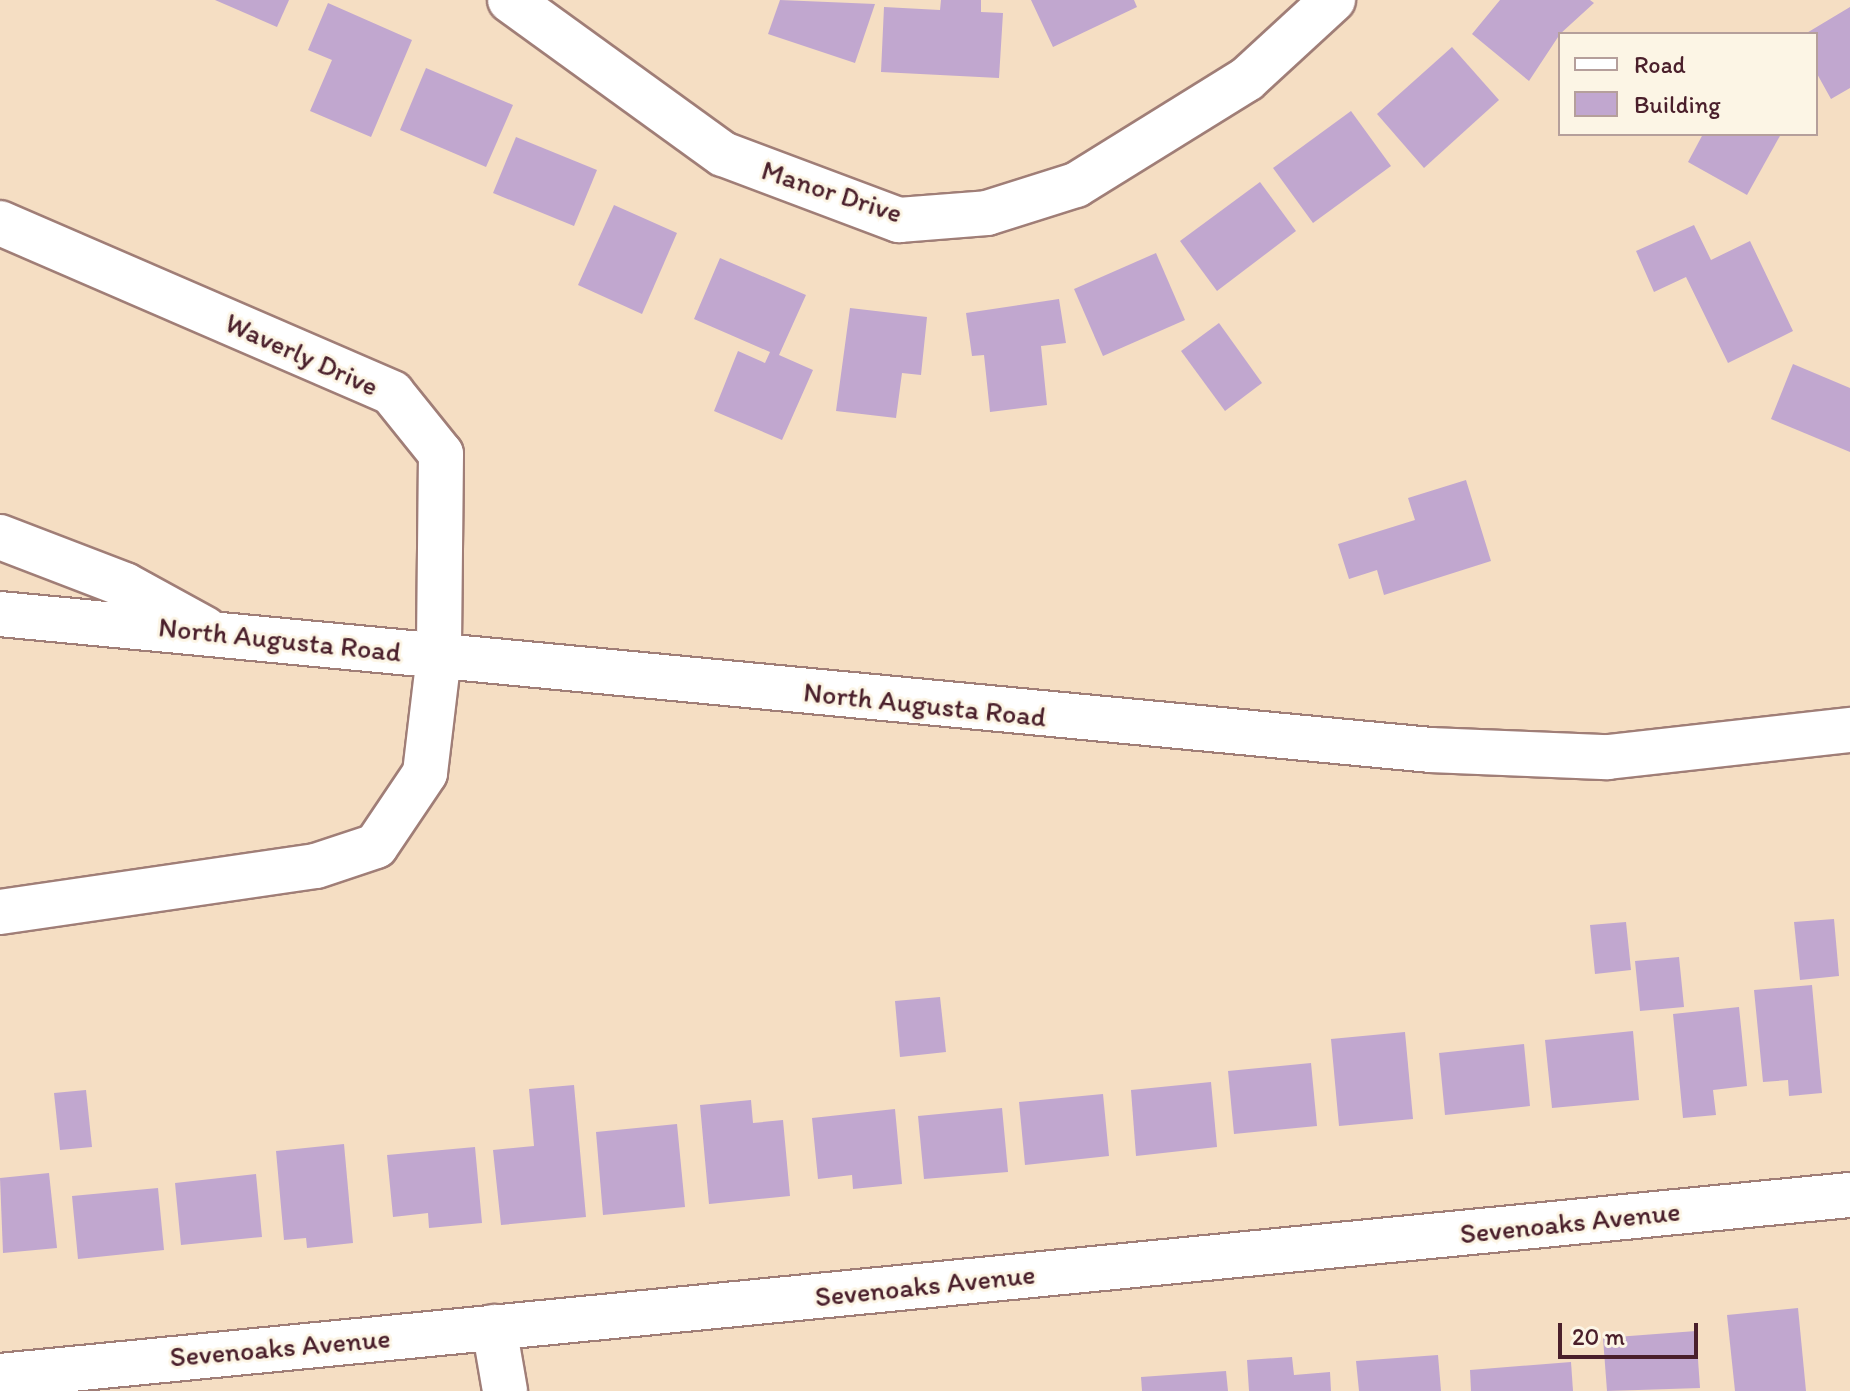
<!DOCTYPE html>
<style>
body{margin:0}
#map{position:relative;width:1850px;height:1391px;overflow:hidden;background:#f5dec3;font-family:Itim,sans-serif}
div>[style]{position:absolute}
[style*='--x']{left:calc(var(--x)*1px);top:calc(var(--y)*1px);width:calc(var(--w)*1px);rotate:calc(var(--a)*1deg)}
.building>*{inset:0;background:#c1a7cf}
.roads{filter:drop-shadow(2px 0 #a07e77) drop-shadow(-2px 0 #a07e77) drop-shadow(0 2px #a07e77) drop-shadow(0 -2px #a07e77)}
.minor>*{height:44px;margin:-22px;padding:0 22px;transform-origin:22px;border-radius:22px;background:#fff}
.secondary>*{height:44px;margin:-22px;padding:0 22px;transform-origin:22px;border-radius:22px;background:#fff}
.motorway>*{height:44px;margin:-22px;padding:0 22px;transform-origin:22px;border-radius:22px;background:#fff}
span{translate:-50% -50%;white-space:nowrap;text-align:center;line-height:1.15;-webkit-text-stroke:6px #fcf5e5;paint-order:stroke}
.street-label{font-size:28px;color:#4a1f2b}
.legend{position:absolute;left:1558px;top:32px;width:260px;height:104px;box-sizing:border-box;background:#fcf5e5;border:2px solid #b59f9b;margin:0;padding:10px 14px;list-style:none;font-size:24px;color:#4a1f2b}
.legend li{display:flex;align-items:center;gap:16px;height:40px}
.legend b{width:40px;border:2px solid #b59f9b}
.scale{position:absolute;left:1558px;top:1323px;width:140px;height:36px;box-sizing:border-box;border:4px solid #4a1f2b;border-top:0;padding-left:10px;font-size:24px;line-height:28px;white-space:nowrap;color:#4a1f2b;-webkit-text-stroke:6px #fcf5e5;paint-order:stroke}
</style>
<div id="map">
<div class="building">
<div style="clip-path:polygon(215px 0,289px 0,277px 27px)"></div>
<div style="clip-path:polygon(780px 0,875px 4px,855px 63px,768px 34px)"></div>
<div style="clip-path:polygon(941px 0,981px 0,981px 12px,1003px 13px,999px 78px,881px 72px,884px 7px,940px 10px)"></div>
<div style="clip-path:polygon(1031px 0,1134px 0,1137px 7px,1053px 47px)"></div>
<div style="clip-path:polygon(1500px 0,1590px 0,1594px 3px,1560px 34px,1529px 81px,1472px 34px)"></div>
<div style="clip-path:polygon(328px 3px,412px 40px,371px 137px,310px 111px,332px 60px,308px 50px)"></div>
<div style="clip-path:polygon(1850px 7px,1850px 88px,1831px 99px,1816px 72px,1816px 34px,1805px 34px)"></div>
<div style="clip-path:polygon(1452px 47px,1499px 100px,1424px 168px,1377px 114px)"></div>
<div style="clip-path:polygon(426px 68px,513px 105px,486px 167px,400px 130px)"></div>
<div style="clip-path:polygon(1351px 111px,1391px 166px,1313px 223px,1273px 168px)"></div>
<div style="clip-path:polygon(1703px 134px,1781px 134px,1747px 195px,1688px 162px)"></div>
<div style="clip-path:polygon(516px 137px,597px 170px,574px 226px,493px 193px)"></div>
<div style="clip-path:polygon(1260px 182px,1296px 231px,1217px 291px,1180px 241px)"></div>
<div style="clip-path:polygon(614px 205px,677px 233px,642px 314px,578px 285px)"></div>
<div style="clip-path:polygon(1694px 225px,1711px 260px,1750px 241px,1793px 331px,1728px 363px,1686px 277px,1654px 292px,1636px 251px)"></div>
<div style="clip-path:polygon(1156px 253px,1185px 320px,1103px 356px,1074px 289px)"></div>
<div style="clip-path:polygon(720px 258px,806px 295px,779px 355px,813px 370px,782px 440px,714px 411px,738px 351px,765px 363px,770px 352px,694px 319px)"></div>
<div style="clip-path:polygon(1059px 299px,1066px 343px,1041px 346px,1047px 405px,990px 412px,984px 355px,972px 356px,966px 313px)"></div>
<div style="clip-path:polygon(850px 308px,927px 317px,921px 375px,902px 373px,896px 418px,836px 411px)"></div>
<div style="clip-path:polygon(1219px 323px,1262px 383px,1225px 411px,1181px 351px)"></div>
<div style="clip-path:polygon(1793px 364px,1850px 388px,1850px 452px,1771px 419px)"></div>
<div style="clip-path:polygon(1466px 480px,1491px 561px,1384px 595px,1377px 570px,1349px 579px,1338px 544px,1415px 520px,1408px 498px)"></div>
<div style="clip-path:polygon(1834px 919px,1839px 976px,1800px 980px,1794px 922px)"></div>
<div style="clip-path:polygon(1626px 922px,1631px 970px,1595px 974px,1590px 925px)"></div>
<div style="clip-path:polygon(1679px 957px,1684px 1007px,1640px 1011px,1635px 961px)"></div>
<div style="clip-path:polygon(1812px 985px,1822px 1093px,1789px 1096px,1788px 1080px,1763px 1082px,1754px 990px)"></div>
<div style="clip-path:polygon(940px 997px,946px 1052px,900px 1057px,895px 1001px)"></div>
<div style="clip-path:polygon(1739px 1007px,1747px 1086px,1713px 1090px,1716px 1115px,1683px 1118px,1673px 1014px)"></div>
<div style="clip-path:polygon(1633px 1031px,1639px 1100px,1552px 1108px,1545px 1040px)"></div>
<div style="clip-path:polygon(1405px 1032px,1413px 1119px,1339px 1126px,1331px 1039px)"></div>
<div style="clip-path:polygon(1524px 1044px,1530px 1106px,1445px 1115px,1439px 1053px)"></div>
<div style="clip-path:polygon(1311px 1063px,1317px 1126px,1234px 1134px,1228px 1071px)"></div>
<div style="clip-path:polygon(1211px 1082px,1217px 1147px,1136px 1156px,1131px 1090px)"></div>
<div style="clip-path:polygon(574px 1085px,586px 1217px,501px 1225px,493px 1150px,534px 1146px,529px 1089px)"></div>
<div style="clip-path:polygon(86px 1090px,92px 1147px,60px 1150px,54px 1093px)"></div>
<div style="clip-path:polygon(1103px 1094px,1109px 1156px,1025px 1165px,1019px 1102px)"></div>
<div style="clip-path:polygon(751px 1100px,753px 1123px,783px 1120px,790px 1196px,709px 1204px,700px 1105px)"></div>
<div style="clip-path:polygon(1002px 1108px,1008px 1172px,924px 1179px,918px 1116px)"></div>
<div style="clip-path:polygon(895px 1109px,902px 1184px,853px 1189px,852px 1175px,818px 1179px,812px 1118px)"></div>
<div style="clip-path:polygon(677px 1124px,685px 1207px,603px 1215px,596px 1132px)"></div>
<div style="clip-path:polygon(344px 1144px,353px 1243px,307px 1248px,306px 1238px,284px 1240px,276px 1151px)"></div>
<div style="clip-path:polygon(475px 1147px,482px 1223px,429px 1228px,428px 1213px,393px 1217px,387px 1155px)"></div>
<div style="clip-path:polygon(49px 1173px,57px 1248px,3px 1253px,0 1178px)"></div>
<div style="clip-path:polygon(256px 1174px,262px 1237px,181px 1245px,175px 1183px)"></div>
<div style="clip-path:polygon(158px 1188px,164px 1250px,78px 1259px,72px 1196px)"></div>
<div style="clip-path:polygon(1798px 1308px,1806px 1391px,1735px 1391px,1727px 1315px)"></div>
<div style="clip-path:polygon(1696px 1331px,1700px 1388px,1607px 1391px,1603px 1338px)"></div>
<div style="clip-path:polygon(1438px 1355px,1441px 1391px,1359px 1391px,1356px 1361px)"></div>
<div style="clip-path:polygon(1292px 1357px,1294px 1375px,1330px 1372px,1331px 1391px,1249px 1391px,1247px 1360px)"></div>
<div style="clip-path:polygon(1571px 1362px,1573px 1391px,1471px 1391px,1470px 1370px)"></div>
<div style="clip-path:polygon(1226px 1371px,1228px 1391px,1142px 1391px,1141px 1377px)"></div>
</div>
<div class="roads">
<div class="minor">
<div style="--x:510;--y:0;--w:263;--a:35.9"></div>
<div style="--x:723;--y:154;--w:188;--a:20.6"></div>
<div style="--x:899;--y:220;--w:88;--a:-4.5"></div>
<div style="--x:987;--y:213;--w:93;--a:-17.5"></div>
<div style="--x:1076;--y:185;--w:201;--a:-31.8"></div>
<div style="--x:1247;--y:79;--w:117;--a:-42.6"></div>
<div style="--x:0;--y:223;--w:427;--a:23.4"></div>
<div style="--x:392;--y:393;--w:78;--a:51.2"></div>
<div style="--x:441;--y:454;--w:202;--a:90.6"></div>
<div style="--x:494;--y:1327;--w:65;--a:80.2"></div>
<div style="--x:0;--y:1376;--w:1859;--a:-5.59"></div>
</div>
<div class="secondary">
<div style="--x:0;--y:614;--w:1436;--a:5.43"></div>
<div style="--x:1430;--y:750;--w:178;--a:2.3"></div>
<div style="--x:1608;--y:757;--w:244;--a:-6.4"></div>
</div>
<div class="motorway">
<div style="--x:0;--y:537;--w:134;--a:21"></div>
<div style="--x:125;--y:585;--w:91;--a:28.8"></div>
<div style="--x:0;--y:912;--w:319;--a:-8.3"></div>
<div style="--x:316;--y:866;--w:63;--a:-18.4"></div>
<div style="--x:376;--y:846;--w:88;--a:-56.1"></div>
<div style="--x:425;--y:773;--w:118;--a:-83.2"></div>
</div>
</div>
<div class="street-label">
<span style="left:832px;top:191px;rotate:18deg">Manor Drive</span>
<span style="left:302px;top:354px;rotate:24deg">Waverly Drive</span>
<span style="left:280px;top:639px;rotate:6deg">North Augusta Road</span>
<span style="left:925px;top:704px;rotate:6deg">North Augusta Road</span>
<span style="left:1570px;top:1222px;rotate:-6deg">Sevenoaks Avenue</span>
<span style="left:925px;top:1285px;rotate:-6deg">Sevenoaks Avenue</span>
<span style="left:280px;top:1347px;rotate:-5deg">Sevenoaks Avenue</span>
</div>
<ul class="legend">
<li><b style="height:10px;background:#fff"></b>Road</li>
<li><b style="height:22px;background:#c1a7cf"></b>Building</li>
</ul>
<div class="scale">20 m</div>
</div>
